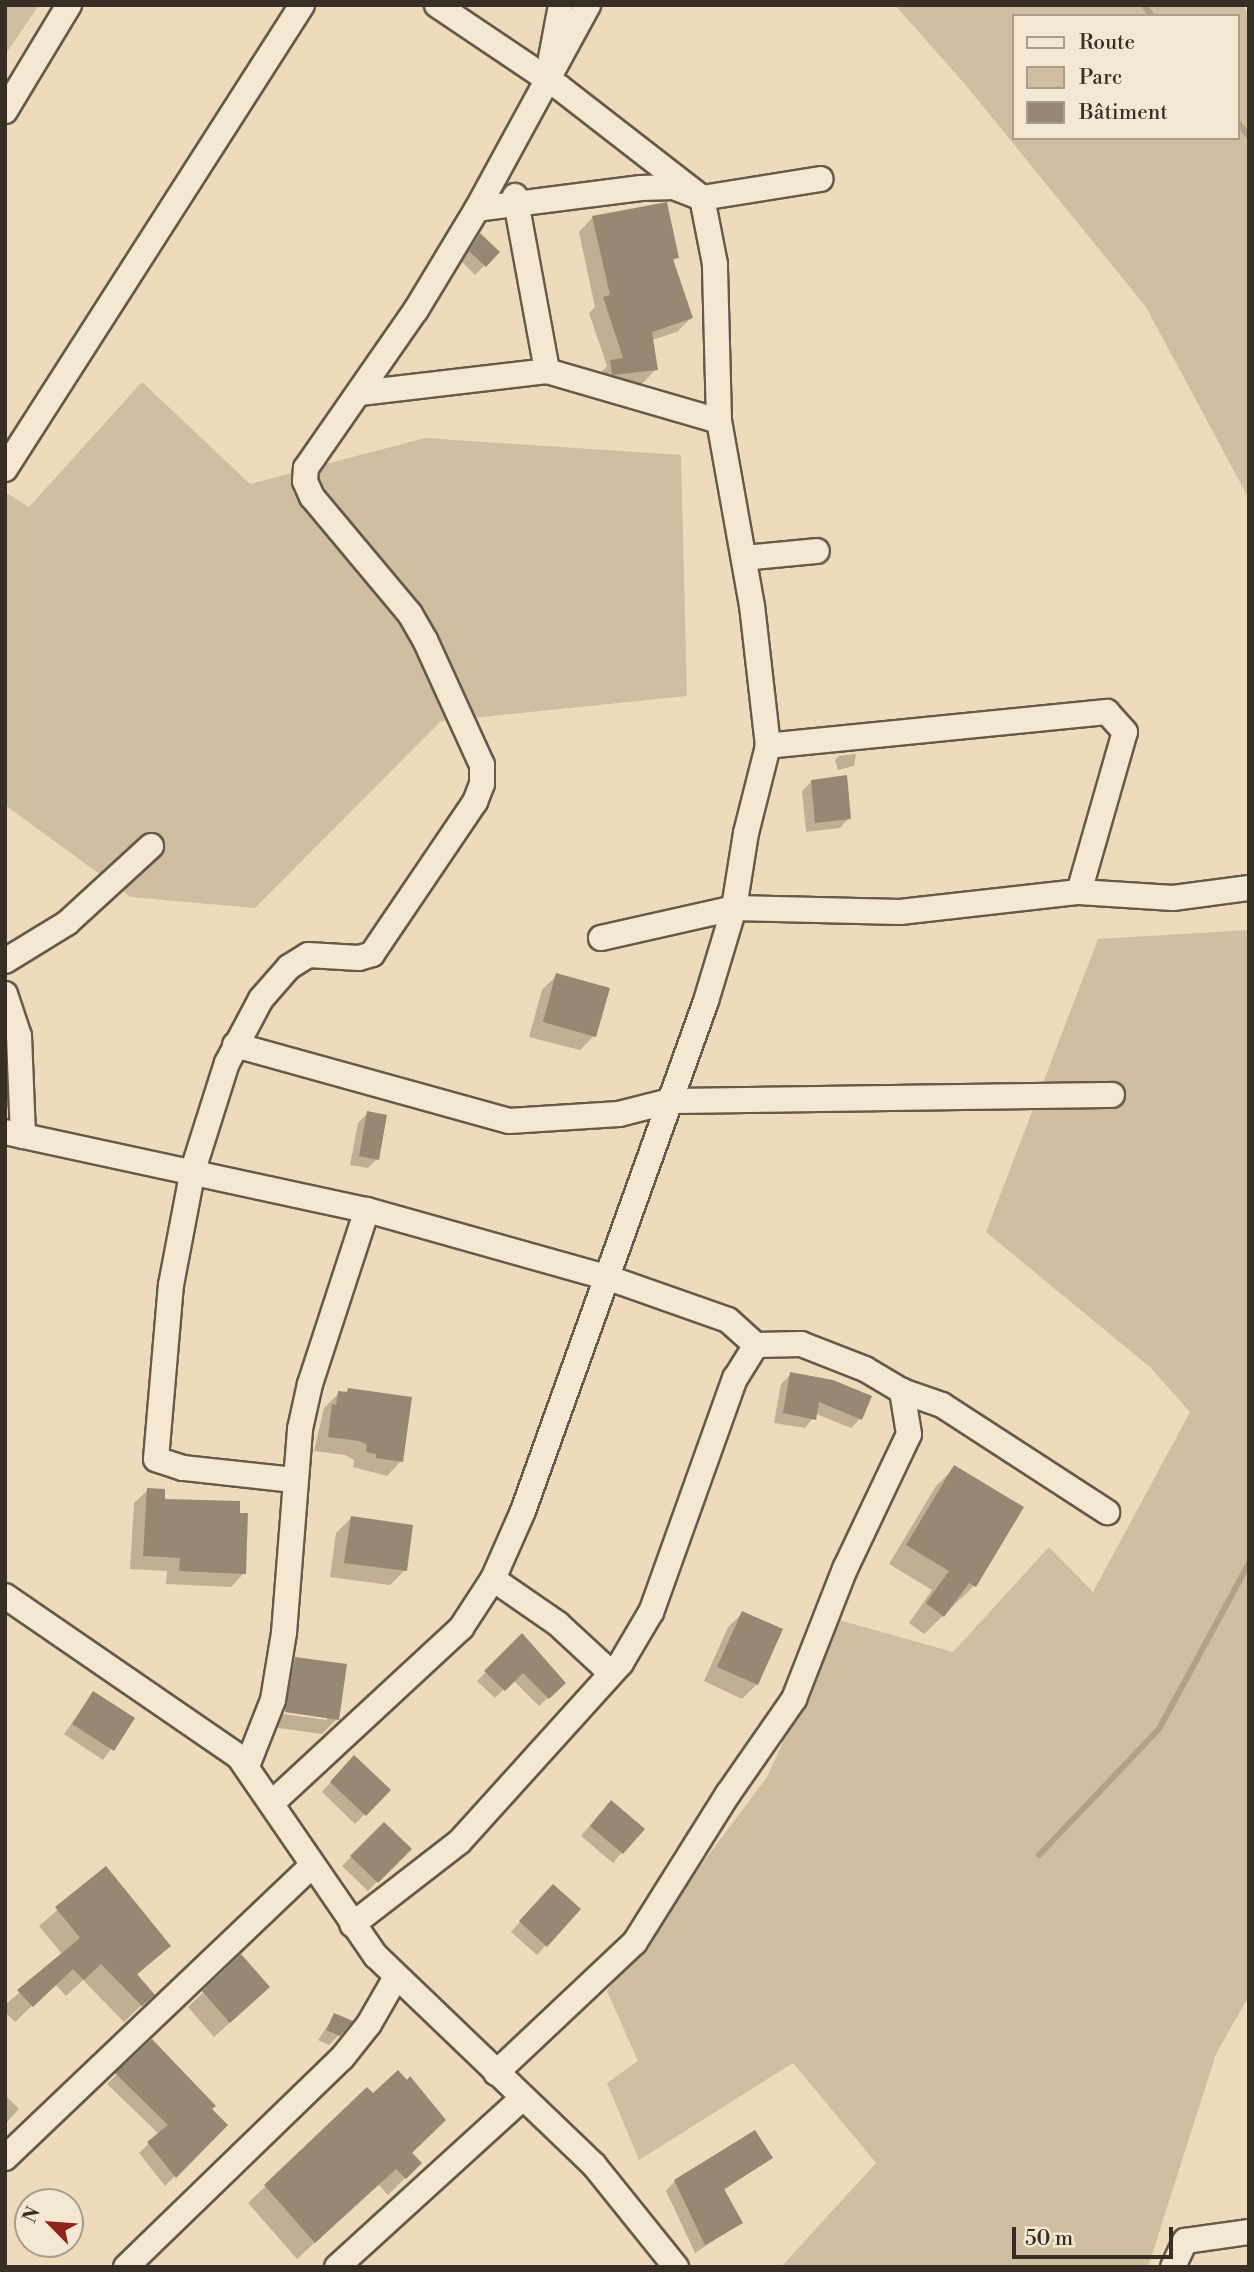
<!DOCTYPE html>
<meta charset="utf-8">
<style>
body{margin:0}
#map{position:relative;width:1254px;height:2272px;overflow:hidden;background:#eedbbb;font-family:"Libre Bodoni",serif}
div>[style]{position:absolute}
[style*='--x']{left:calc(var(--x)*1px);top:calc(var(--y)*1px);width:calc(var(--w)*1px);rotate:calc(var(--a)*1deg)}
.green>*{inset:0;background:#cfbea1}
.shadow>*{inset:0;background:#0003}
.stream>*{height:6px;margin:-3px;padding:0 3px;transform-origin:3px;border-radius:3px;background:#b0a188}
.building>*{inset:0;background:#978873}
.roads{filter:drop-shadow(2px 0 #665a4a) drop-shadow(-2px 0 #665a4a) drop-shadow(0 2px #665a4a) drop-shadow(0 -2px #665a4a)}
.minor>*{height:24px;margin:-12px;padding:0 12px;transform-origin:12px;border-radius:12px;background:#f4e8d3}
span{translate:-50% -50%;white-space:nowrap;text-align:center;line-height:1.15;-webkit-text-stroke:6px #f4e8d3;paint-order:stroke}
.frame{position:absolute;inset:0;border:7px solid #382f24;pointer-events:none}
.legend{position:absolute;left:1012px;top:14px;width:228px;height:126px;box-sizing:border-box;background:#f4e8d3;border:2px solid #a99e8d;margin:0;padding:9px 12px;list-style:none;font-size:21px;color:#382f24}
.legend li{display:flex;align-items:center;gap:14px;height:35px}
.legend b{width:35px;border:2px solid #a99e8d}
.north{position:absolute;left:14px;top:2188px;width:70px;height:70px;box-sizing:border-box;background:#f4e8d3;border:2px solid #a99e8d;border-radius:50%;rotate:295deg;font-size:19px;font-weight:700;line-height:28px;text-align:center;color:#382f24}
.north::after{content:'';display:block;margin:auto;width:24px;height:32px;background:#8f2418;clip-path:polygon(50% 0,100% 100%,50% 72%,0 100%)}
.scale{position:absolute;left:1012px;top:2227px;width:161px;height:32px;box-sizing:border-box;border:4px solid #382f24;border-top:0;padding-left:9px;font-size:21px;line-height:24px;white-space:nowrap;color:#382f24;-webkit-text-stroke:5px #f4e8d3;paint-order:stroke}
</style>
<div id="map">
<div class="green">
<div style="clip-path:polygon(5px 5px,39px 5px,5px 55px)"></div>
<div style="clip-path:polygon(evenodd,895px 5px,1243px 5px,1249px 15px,1249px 499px,1146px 307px,964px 83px,895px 5px,1014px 16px,1238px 16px,1238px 138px,1014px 138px,1014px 16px)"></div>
<div style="clip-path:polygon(142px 382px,250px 484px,425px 438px,681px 455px,687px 696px,441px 721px,255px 908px,131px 897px,5px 805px,5px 492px,29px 507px)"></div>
<div style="clip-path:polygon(1249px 930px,1249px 1996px,1216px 2054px,1148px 2267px,781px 2267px,876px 2163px,793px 2063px,639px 2160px,607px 2083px,638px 2061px,607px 1991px,767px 1777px,839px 1620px,953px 1652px,1049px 1547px,1093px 1592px,1190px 1412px,1151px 1368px,986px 1232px,1098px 939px)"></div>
</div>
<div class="shadow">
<div style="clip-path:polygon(593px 217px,677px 257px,672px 262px,691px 318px,677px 332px,652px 340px,656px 369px,642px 384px,598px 388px,597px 376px,607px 366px,589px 313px,595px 307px,579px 232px)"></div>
<div style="clip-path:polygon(480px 235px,498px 252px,475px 275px,461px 261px)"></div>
<div style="clip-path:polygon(856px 754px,854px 766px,838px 770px,835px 760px,839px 756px)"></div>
<div style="clip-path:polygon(812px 781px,849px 818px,840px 828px,806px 832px,802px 791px)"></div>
<div style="clip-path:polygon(557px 975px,594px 1036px,580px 1050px,529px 1037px,542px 990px)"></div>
<div style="clip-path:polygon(368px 1113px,377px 1159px,368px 1168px,350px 1165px,358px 1123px)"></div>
<div style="clip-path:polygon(791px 1374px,860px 1419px,851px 1428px,816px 1414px,805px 1428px,774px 1423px,781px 1384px)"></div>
<div style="clip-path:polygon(339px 1393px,401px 1461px,387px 1476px,353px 1467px,354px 1460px,345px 1455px,314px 1451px,324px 1408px)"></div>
<div style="clip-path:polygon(954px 1468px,974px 1586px,924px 1634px,909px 1623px,932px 1590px,889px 1564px,936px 1486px)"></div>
<div style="clip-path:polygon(148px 1490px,244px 1573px,231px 1587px,166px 1584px,167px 1571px,130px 1569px,134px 1503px)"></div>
<div style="clip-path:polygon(351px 1518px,405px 1570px,390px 1585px,330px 1577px,336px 1533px)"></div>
<div style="clip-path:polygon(743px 1613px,757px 1684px,742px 1699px,704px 1681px,728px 1627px)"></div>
<div style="clip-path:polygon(522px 1636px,563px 1683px,539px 1706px,513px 1680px,495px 1698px,477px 1681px)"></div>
<div style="clip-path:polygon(evenodd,296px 1659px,337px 1719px,322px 1734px,272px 1727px,281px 1674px,296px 1659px,277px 1709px,327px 1716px,327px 1720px,276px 1713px,277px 1709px)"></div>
<div style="clip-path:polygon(93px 1693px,133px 1718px,103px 1760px,64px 1734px)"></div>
<div style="clip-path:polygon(344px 1767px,388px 1790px,355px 1824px,322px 1792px)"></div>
<div style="clip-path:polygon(601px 1812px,642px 1829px,613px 1863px,581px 1836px)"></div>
<div style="clip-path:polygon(384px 1824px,409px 1849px,368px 1891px,342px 1866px)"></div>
<div style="clip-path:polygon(106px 1868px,169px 1946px,137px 1975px,152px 1995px,124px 2022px,83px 1980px,66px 1996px,55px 1984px,15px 2022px,5px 2012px,5px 2005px,63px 1955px,39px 1926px)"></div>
<div style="clip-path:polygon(544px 1895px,546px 1945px,537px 1955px,511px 1932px)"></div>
<div style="clip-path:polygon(241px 1957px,253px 2002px,214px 2037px,188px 2007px)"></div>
<div style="clip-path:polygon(335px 2015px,339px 2035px,329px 2045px,318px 2040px)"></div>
<div style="clip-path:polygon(152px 2041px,226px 2125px,165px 2186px,139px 2153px,159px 2134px,107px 2084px)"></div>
<div style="clip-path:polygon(367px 2089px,420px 2163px,388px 2195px,378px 2184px,297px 2259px,248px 2203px)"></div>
<div style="clip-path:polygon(5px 2095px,19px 2109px,5px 2124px)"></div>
<div style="clip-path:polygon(770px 2158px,723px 2191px,741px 2223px,695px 2253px,666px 2191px,675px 2181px)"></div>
</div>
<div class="stream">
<div style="--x:1144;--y:5;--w:14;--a:54"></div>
<div style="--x:1238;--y:123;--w:17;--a:50"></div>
<div style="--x:1039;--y:1855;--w:174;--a:-46.4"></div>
<div style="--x:1159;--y:1729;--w:189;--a:-61.5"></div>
</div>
<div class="building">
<div style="clip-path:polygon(667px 202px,679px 258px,673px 259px,693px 318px,652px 332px,658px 370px,612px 375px,610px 360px,623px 358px,603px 297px,610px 295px,592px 216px)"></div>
<div style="clip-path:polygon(480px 233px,500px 252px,486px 267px,469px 251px)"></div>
<div style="clip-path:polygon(847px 775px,851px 819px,815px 823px,811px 780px)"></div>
<div style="clip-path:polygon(556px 973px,610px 988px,596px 1037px,543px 1022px)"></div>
<div style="clip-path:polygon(367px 1111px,387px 1115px,379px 1160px,359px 1156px)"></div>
<div style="clip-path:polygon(790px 1372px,833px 1380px,872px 1396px,862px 1420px,819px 1402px,816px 1420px,783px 1413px)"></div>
<div style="clip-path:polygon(348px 1388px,412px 1397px,403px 1462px,376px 1458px,376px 1454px,366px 1452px,367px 1445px,360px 1441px,328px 1437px,332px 1404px,336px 1405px,338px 1391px,347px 1392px)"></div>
<div style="clip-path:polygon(954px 1465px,1024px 1507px,976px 1587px,969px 1583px,944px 1617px,926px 1603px,949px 1571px,906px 1545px)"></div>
<div style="clip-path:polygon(147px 1488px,165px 1489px,165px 1499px,240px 1501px,240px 1513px,248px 1513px,246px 1574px,179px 1571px,180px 1558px,143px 1556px)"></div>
<div style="clip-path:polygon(351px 1516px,413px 1525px,407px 1571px,344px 1563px)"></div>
<div style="clip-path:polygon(742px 1611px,783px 1629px,758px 1685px,717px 1667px)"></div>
<div style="clip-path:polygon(522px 1633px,566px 1683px,549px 1699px,523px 1673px,505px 1691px,484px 1671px)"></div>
<div style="clip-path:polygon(295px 1657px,347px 1664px,339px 1720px,285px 1712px)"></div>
<div style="clip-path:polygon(93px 1691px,135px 1718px,114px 1751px,72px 1724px)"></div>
<div style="clip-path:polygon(354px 1755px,391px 1790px,366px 1816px,330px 1782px)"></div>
<div style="clip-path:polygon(611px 1800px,645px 1829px,623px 1854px,590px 1826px)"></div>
<div style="clip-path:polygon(384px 1822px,412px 1849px,378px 1883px,350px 1856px)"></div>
<div style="clip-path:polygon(106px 1866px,171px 1946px,137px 1974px,155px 1995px,142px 2006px,101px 1964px,84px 1980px,73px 1969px,33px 2007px,17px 1990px,80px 1938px,55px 1907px)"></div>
<div style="clip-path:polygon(553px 1884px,581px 1909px,547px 1947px,519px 1921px)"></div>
<div style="clip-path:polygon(241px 1954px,270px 1987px,230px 2023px,202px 1991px)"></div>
<div style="clip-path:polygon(334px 2013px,353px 2021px,340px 2036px,326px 2030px)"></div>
<div style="clip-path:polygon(152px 2039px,216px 2106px,212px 2109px,228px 2125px,176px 2178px,147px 2142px,168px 2125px,115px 2073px)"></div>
<div style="clip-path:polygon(398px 2070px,407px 2080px,410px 2076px,446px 2120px,412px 2153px,422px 2163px,406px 2179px,396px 2169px,315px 2243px,264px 2185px,367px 2087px,373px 2093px)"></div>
<div style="clip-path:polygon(755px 2130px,773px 2158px,724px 2189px,743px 2223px,705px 2245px,674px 2180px)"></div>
</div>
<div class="roads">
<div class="minor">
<div style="--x:437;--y:5;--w:147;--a:33.9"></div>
<div style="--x:559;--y:87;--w:181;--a:37.8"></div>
<div style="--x:702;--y:198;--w:120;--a:-9.1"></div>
<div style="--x:551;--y:58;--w:54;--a:-79.3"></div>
<div style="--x:5;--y:111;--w:124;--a:-58.9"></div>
<div style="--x:515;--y:196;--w:178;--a:79.6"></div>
<div style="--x:547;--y:371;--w:179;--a:16.2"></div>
<div style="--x:360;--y:393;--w:188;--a:-6.7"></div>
<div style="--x:5;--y:469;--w:551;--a:-57.38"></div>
<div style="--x:744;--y:558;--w:73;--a:-5.5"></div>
<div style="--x:1079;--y:892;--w:94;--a:3.7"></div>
<div style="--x:1173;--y:898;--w:77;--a:-7.5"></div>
<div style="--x:601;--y:938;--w:136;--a:-12.7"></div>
<div style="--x:734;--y:908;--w:166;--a:1.4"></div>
<div style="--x:900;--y:912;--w:180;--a:-6.4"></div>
<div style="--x:1079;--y:892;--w:166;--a:-74"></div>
<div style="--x:1125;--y:732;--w:27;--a:-132"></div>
<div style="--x:1107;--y:712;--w:341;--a:174.3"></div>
<div style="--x:5;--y:961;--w:73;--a:-31.5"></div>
<div style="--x:67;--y:923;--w:114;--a:-42.5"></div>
<div style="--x:5;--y:994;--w:44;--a:71.6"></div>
<div style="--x:19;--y:1036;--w:100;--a:87.7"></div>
<div style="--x:235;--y:1045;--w:284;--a:15.5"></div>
<div style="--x:509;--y:1121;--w:110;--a:-3.6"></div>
<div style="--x:619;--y:1114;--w:53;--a:-14.3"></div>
<div style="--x:670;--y:1101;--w:442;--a:-0.8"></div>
<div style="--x:5;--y:1132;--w:370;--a:12.2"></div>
<div style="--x:367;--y:1210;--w:248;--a:15.7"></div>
<div style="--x:606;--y:1277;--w:129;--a:19.4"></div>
<div style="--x:728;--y:1320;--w:38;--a:42"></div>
<div style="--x:756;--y:1345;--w:39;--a:122"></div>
<div style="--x:735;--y:1378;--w:249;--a:109.7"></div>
<div style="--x:651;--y:1612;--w:59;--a:120.5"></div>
<div style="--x:621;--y:1663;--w:241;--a:132.1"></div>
<div style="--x:459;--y:1842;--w:135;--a:142.2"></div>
<div style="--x:902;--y:1391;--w:42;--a:19.3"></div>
<div style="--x:942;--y:1405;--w:197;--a:33"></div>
<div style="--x:294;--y:1480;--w:112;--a:-173.8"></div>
<div style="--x:183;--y:1468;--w:28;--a:-162"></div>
<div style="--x:156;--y:1459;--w:175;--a:-85.1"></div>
<div style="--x:171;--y:1285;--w:117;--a:-79.2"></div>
<div style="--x:193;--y:1170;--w:112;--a:-72.4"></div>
<div style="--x:227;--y:1063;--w:72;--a:-62"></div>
<div style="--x:261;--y:999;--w:43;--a:-48.8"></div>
<div style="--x:289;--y:967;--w:22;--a:-32"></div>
<div style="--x:308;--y:955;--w:51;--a:3.4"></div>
<div style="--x:359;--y:958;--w:14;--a:-17"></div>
<div style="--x:372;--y:954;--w:184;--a:-55.9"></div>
<div style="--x:475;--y:802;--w:19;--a:-69"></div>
<div style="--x:482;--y:784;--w:19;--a:-90"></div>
<div style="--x:482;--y:765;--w:137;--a:-114.5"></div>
<div style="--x:425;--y:640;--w:30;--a:-120"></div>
<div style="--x:410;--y:614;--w:153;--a:-129.9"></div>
<div style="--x:312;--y:497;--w:17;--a:-114"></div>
<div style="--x:305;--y:481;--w:13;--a:-86"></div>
<div style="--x:306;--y:468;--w:193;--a:-55.2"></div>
<div style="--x:416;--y:310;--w:118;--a:-58.9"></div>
<div style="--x:477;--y:209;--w:232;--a:-61.4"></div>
<div style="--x:493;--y:1579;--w:79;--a:34.7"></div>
<div style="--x:558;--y:1624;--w:72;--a:42.8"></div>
<div style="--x:5;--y:1596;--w:284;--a:34.5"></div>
<div style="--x:239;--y:1757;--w:242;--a:55.5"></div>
<div style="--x:376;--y:1956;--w:302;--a:43.8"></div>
<div style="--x:594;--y:2165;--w:131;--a:51.2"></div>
<div style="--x:247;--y:1766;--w:71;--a:-68.5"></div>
<div style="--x:273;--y:1700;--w:68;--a:-80.7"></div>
<div style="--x:284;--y:1633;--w:205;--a:-85.5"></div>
<div style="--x:300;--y:1429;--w:46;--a:-77.5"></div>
<div style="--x:310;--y:1384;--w:183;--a:-71.9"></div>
<div style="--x:272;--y:1803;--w:258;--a:-42.8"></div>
<div style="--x:461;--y:1628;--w:59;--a:-56.9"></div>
<div style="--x:493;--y:1579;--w:74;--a:-66.2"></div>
<div style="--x:523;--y:1511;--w:542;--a:-70.26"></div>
<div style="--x:706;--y:1001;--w:97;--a:-73.2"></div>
<div style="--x:734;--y:908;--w:76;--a:-80.9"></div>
<div style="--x:746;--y:833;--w:90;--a:-75.8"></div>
<div style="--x:768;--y:746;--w:141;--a:-96.5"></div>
<div style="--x:752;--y:606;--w:188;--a:-100.1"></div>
<div style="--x:719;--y:421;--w:157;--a:-91.5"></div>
<div style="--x:715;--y:264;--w:67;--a:-101.1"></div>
<div style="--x:702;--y:198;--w:31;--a:-159"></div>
<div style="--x:673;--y:187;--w:32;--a:178"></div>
<div style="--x:641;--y:188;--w:165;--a:172.7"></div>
<div style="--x:496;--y:2073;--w:191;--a:-43.3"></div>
<div style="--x:635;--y:1942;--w:175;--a:-57.9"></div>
<div style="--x:728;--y:1794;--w:116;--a:-55.2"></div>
<div style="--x:794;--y:1699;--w:140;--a:-68.6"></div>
<div style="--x:845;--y:1569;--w:149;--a:-64.6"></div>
<div style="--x:909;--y:1434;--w:44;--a:-99.2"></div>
<div style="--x:902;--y:1391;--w:43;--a:-149.3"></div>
<div style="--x:865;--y:1369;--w:69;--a:-158.7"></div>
<div style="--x:801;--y:1344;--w:45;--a:178.7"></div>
<div style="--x:5;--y:2158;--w:425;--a:-43.6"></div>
<div style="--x:126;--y:2267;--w:301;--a:-44.1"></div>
<div style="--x:342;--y:2058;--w:43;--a:-51.5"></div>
<div style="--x:369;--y:2024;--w:54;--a:-60.1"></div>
<div style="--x:337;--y:2267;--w:251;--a:-42.3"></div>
<div style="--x:1173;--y:2267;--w:29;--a:-65"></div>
<div style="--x:1185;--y:2241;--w:65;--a:-8"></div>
</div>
</div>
<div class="frame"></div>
<ul class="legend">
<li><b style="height:9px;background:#f4e8d3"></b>Route</li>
<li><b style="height:19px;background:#cfbea1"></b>Parc</li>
<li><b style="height:19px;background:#978873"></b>Bâtiment</li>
</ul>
<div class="north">N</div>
<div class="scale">50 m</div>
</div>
